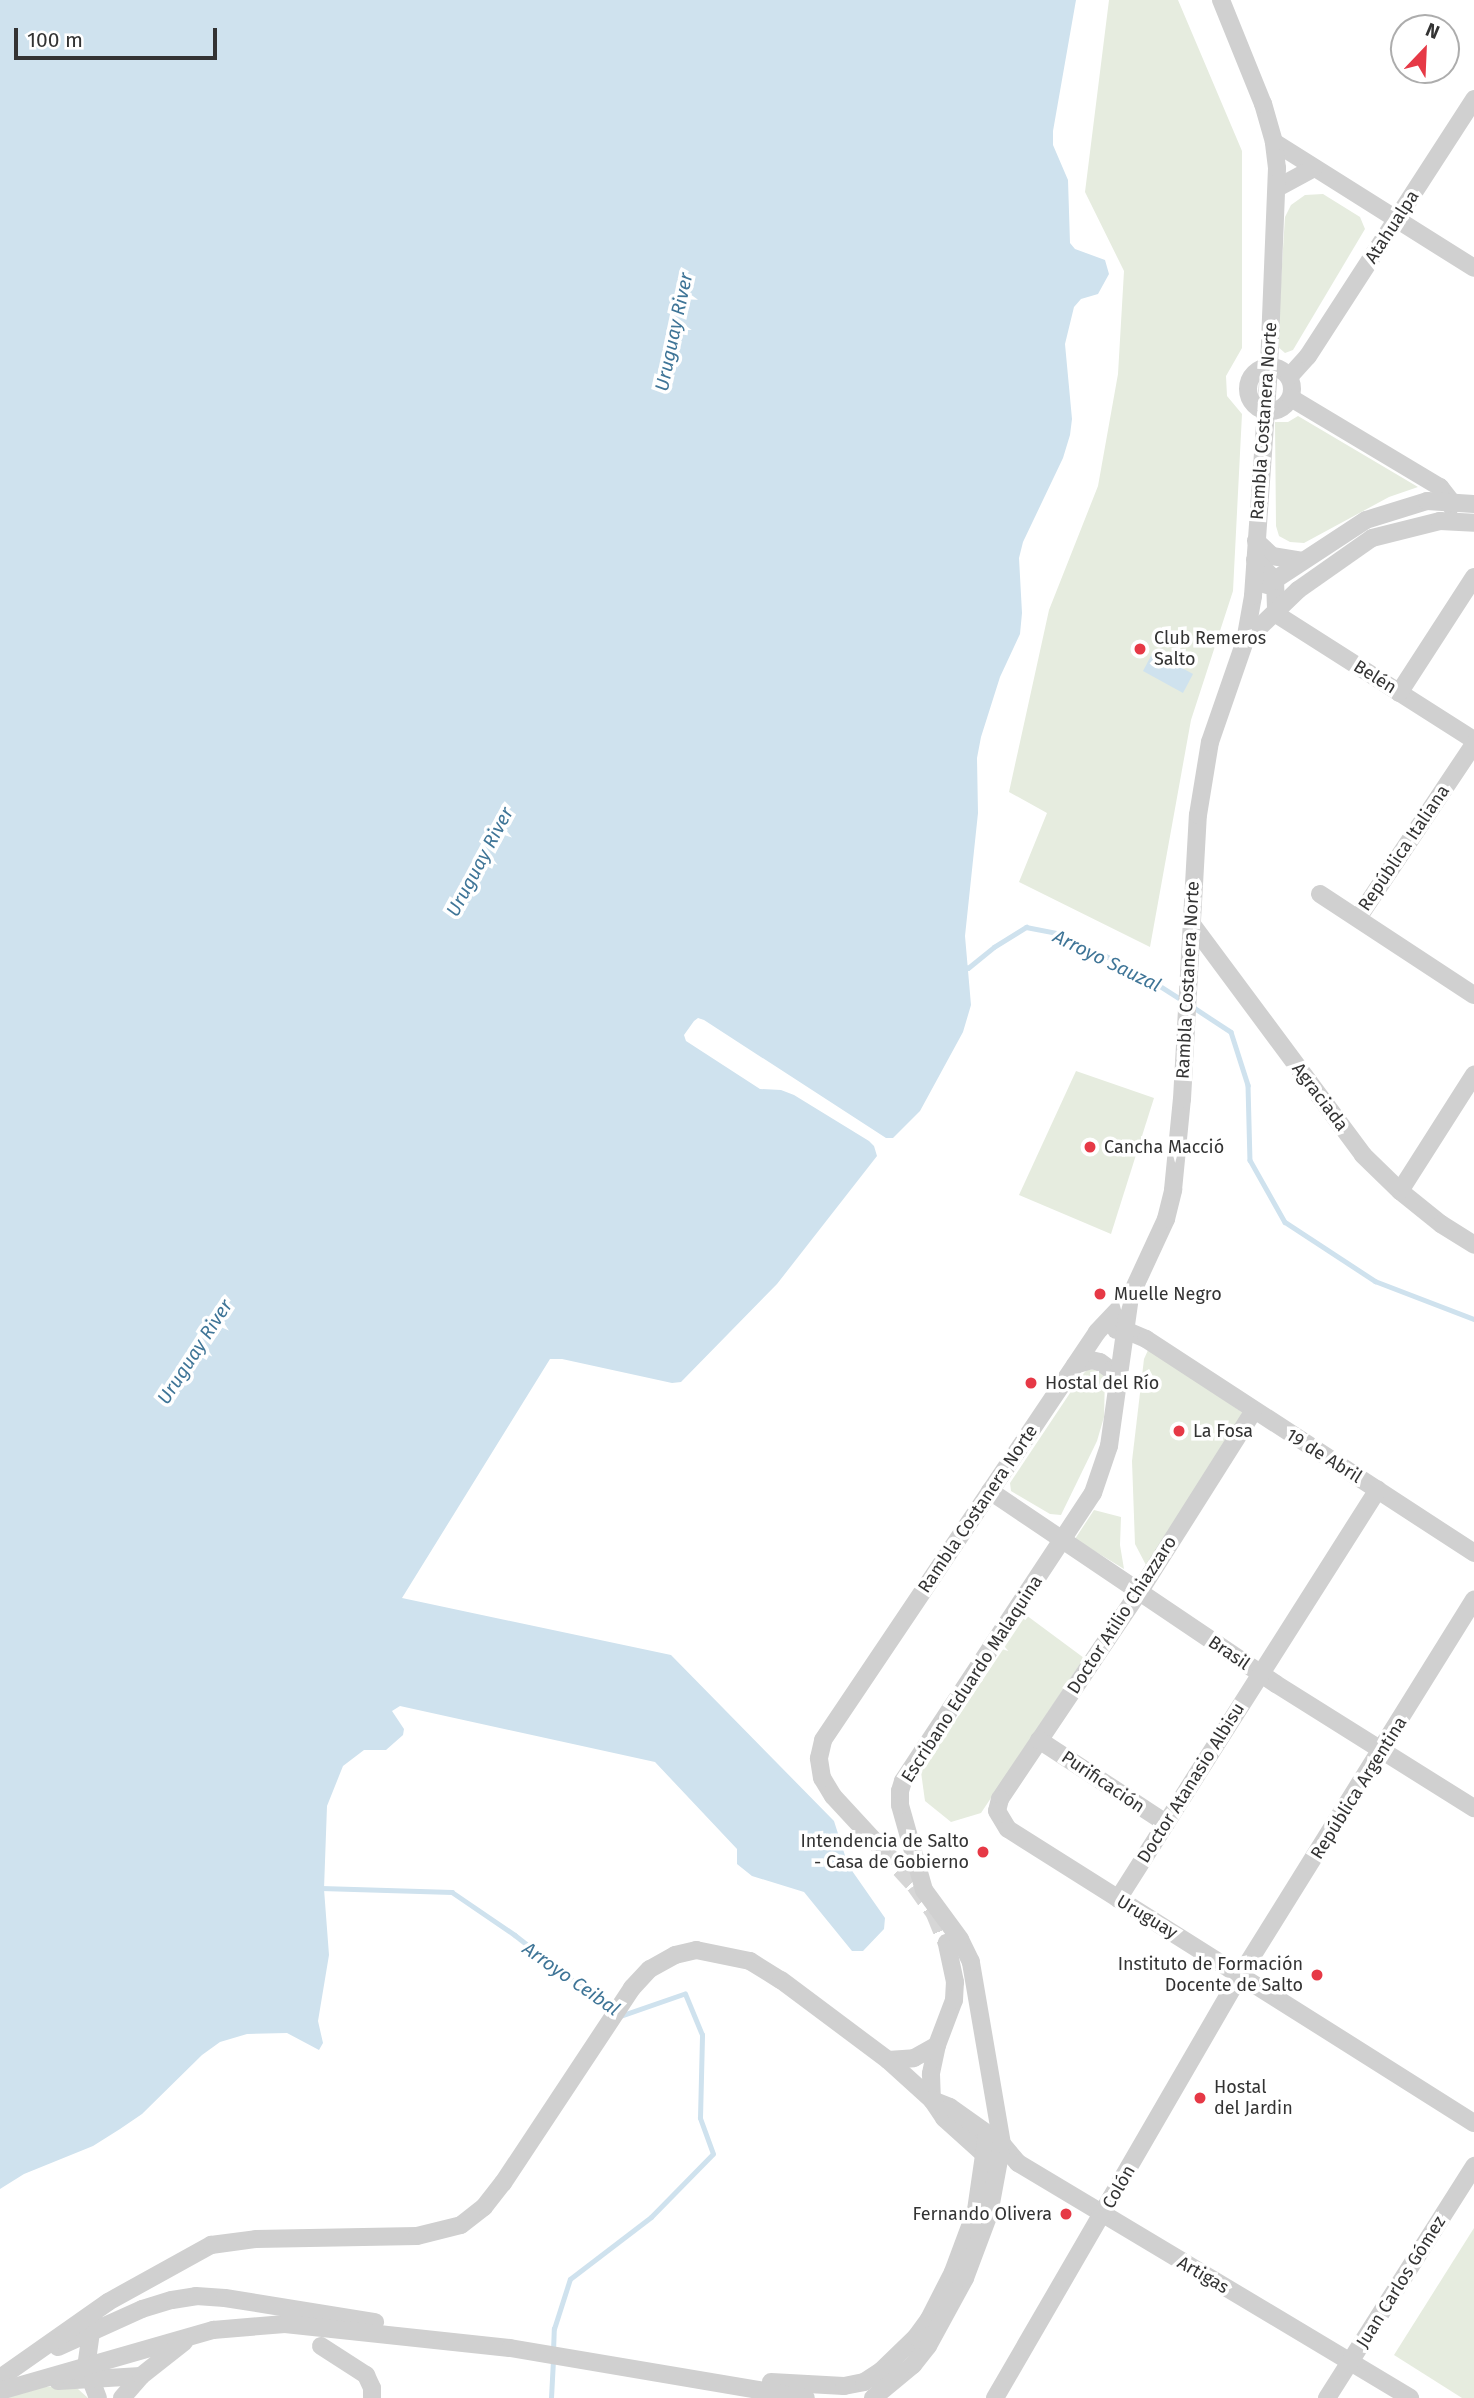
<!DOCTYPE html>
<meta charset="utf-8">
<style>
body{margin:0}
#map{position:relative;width:1474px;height:2398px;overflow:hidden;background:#fff;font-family:"Fira Sans",sans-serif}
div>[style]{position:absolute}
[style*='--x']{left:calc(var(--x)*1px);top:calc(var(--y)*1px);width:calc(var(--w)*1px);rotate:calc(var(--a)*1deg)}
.green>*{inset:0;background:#e6ecdf}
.water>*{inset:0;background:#cfe2ee}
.stream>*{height:4.5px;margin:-2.25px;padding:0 2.25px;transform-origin:2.25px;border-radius:2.25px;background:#cfe2ee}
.minor-tunnel>*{height:18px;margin-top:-9px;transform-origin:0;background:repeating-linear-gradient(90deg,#d6d6d6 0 18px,transparent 0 27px)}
.minor>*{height:18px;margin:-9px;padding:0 9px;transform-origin:9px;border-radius:9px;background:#d0d0d0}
.minor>.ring{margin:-9px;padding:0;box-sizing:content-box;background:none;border:18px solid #d0d0d0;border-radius:50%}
.dots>*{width:19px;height:19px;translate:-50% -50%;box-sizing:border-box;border:4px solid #fff;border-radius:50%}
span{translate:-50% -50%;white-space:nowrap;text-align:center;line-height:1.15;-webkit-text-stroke:7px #fff;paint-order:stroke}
.street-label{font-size:18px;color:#333}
.poi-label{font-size:18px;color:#333}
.left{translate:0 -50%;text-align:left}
.right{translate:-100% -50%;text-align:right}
.water-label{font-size:19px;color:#3f7597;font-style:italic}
.north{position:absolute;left:1390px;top:14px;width:70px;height:70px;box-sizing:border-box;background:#fff;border:2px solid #adadad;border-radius:50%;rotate:23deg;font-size:19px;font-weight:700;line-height:28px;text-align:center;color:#333}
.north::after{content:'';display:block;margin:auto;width:24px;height:32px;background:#e63946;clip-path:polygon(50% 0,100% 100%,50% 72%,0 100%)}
.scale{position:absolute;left:14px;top:28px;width:203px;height:32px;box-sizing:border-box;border:4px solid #333;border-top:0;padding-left:9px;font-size:21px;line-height:24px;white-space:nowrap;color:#333;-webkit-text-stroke:5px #fff;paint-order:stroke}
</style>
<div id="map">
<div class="green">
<div style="clip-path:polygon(1109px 0,1178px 0,1242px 151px,1242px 348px,1226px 376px,1227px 396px,1242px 414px,1233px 591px,1191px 720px,1150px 947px,1019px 882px,1047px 813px,1009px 792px,1049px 610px,1098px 486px,1118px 374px,1124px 271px,1085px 192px)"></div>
<div style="clip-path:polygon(1323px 194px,1360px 217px,1365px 229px,1293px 350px,1285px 353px,1277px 346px,1285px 217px,1291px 205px,1305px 195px)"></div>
<div style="clip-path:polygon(1298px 416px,1418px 487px,1389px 497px,1304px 543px,1290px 542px,1279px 536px,1276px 526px,1275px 422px,1288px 422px)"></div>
<div style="clip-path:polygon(1076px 1071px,1154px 1098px,1111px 1234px,1019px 1195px)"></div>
<div style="clip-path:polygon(1149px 1348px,1243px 1413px,1147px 1567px,1135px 1544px,1132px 1461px,1144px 1359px)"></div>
<div style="clip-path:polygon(1097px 1369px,1105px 1376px,1104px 1417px,1097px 1441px,1061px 1515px,1050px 1514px,1011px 1491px,1010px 1483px,1082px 1375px,1087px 1370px)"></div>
<div style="clip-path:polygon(1094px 1510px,1121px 1517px,1120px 1545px,1124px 1569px,1075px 1539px)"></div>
<div style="clip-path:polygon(1026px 1615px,1084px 1658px,981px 1813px,951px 1822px,925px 1801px,921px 1772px)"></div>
<div style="clip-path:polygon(1474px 2228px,1474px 2398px,1462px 2398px,1394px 2355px)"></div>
<div style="clip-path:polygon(57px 2386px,78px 2389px,88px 2398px,0 2398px,31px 2388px)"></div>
</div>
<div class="water">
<div style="clip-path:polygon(0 0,1076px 0,1053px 131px,1053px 145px,1068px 180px,1070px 243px,1075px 249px,1105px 260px,1109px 274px,1098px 294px,1081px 299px,1074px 307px,1065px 344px,1072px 419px,1070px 435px,1063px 458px,1023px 542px,1019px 558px,1022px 613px,1020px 634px,1000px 677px,981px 737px,977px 758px,978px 813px,965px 936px,971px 1005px,963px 1032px,920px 1111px,893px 1138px,886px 1138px,704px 1020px,698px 1018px,694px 1021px,684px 1035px,686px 1041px,760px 1089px,781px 1090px,794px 1095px,869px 1141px,874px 1146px,877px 1156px,777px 1284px,681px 1382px,672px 1383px,562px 1359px,550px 1359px,402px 1598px,671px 1655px,834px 1821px,848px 1865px,885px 1918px,884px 1929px,863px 1951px,852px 1951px,804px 1892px,752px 1876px,737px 1864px,737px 1849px,655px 1762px,400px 1706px,392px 1711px,404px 1729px,403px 1735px,386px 1750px,364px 1750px,343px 1766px,327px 1806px,324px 1889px,329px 1955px,318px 2021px,323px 2043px,319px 2050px,287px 2033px,247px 2034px,220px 2042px,202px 2055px,142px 2114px,120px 2129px,93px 2146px,24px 2174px,0 2189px)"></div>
<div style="clip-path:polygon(1153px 652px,1193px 674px,1183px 693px,1143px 671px)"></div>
</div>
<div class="stream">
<div style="--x:964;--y:966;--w:4;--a:27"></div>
<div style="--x:968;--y:968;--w:33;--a:-39"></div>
<div style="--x:994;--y:947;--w:38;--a:-32"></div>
<div style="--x:1026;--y:927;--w:37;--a:11"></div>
<div style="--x:1062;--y:934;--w:85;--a:26.6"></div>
<div style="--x:1138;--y:972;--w:52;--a:32.5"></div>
<div style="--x:1193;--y:1007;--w:45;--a:33.3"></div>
<div style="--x:1231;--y:1032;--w:56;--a:72.2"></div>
<div style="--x:1248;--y:1085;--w:75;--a:88.5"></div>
<div style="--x:1250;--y:1160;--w:71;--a:60.6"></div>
<div style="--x:1285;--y:1222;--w:108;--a:33.2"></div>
<div style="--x:1375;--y:1281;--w:106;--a:21"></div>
<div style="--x:321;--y:1888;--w:131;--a:1.7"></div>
<div style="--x:452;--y:1892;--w:76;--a:34.3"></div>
<div style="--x:515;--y:1935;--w:123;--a:38.1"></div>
<div style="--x:553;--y:2352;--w:23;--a:-88"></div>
<div style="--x:554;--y:2329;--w:52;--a:-72.3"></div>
<div style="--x:570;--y:2279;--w:102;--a:-37.4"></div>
<div style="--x:651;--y:2217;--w:88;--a:-45.5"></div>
<div style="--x:713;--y:2154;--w:38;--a:-110"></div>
<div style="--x:700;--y:2118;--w:83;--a:-88.6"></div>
<div style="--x:702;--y:2035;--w:44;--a:-112.5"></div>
<div style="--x:685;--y:1994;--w:70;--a:160.8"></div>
<div style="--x:551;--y:2398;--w:38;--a:-87"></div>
</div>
<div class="minor-tunnel">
<div style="--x:882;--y:1849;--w:49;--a:47.5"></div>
<div style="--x:915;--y:1885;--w:35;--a:55"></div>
<div style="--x:935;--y:1914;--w:31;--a:68"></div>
</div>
<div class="minor">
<div style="--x:1274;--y:142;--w:236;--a:32.2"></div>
<div style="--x:1277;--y:188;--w:42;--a:-28.4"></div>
<div class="ring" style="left:1248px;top:367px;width:26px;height:26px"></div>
<div style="--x:1289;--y:377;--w:28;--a:-48"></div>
<div style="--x:1308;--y:356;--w:306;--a:-57.1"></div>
<div style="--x:1291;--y:398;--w:174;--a:30.9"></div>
<div style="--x:1440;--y:487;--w:18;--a:52"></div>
<div style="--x:1451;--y:501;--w:5;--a:90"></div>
<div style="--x:1256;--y:541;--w:22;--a:43"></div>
<div style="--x:1272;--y:556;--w:31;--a:9"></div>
<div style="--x:1255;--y:560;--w:28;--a:45"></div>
<div style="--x:1275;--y:580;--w:34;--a:88"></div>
<div style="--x:1276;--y:614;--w:235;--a:32.5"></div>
<div style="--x:1267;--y:585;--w:118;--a:-33.3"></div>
<div style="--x:1366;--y:520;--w:64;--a:-17.3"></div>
<div style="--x:1427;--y:501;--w:47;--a:3.7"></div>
<div style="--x:1245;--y:641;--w:74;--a:-43.9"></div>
<div style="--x:1298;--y:590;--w:90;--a:-35.1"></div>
<div style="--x:1372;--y:538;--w:70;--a:-14"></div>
<div style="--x:1440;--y:521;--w:34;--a:3"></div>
<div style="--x:1399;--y:693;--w:138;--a:-57.1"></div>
<div style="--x:1320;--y:894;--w:184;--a:33.3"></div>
<div style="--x:1358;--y:918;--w:209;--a:-56.3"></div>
<div style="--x:1191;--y:923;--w:289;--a:53.4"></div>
<div style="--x:1363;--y:1155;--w:52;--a:44.2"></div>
<div style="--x:1400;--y:1191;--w:53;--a:38.8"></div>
<div style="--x:1441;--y:1224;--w:39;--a:32"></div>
<div style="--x:1400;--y:1191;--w:138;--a:-57.5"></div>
<div style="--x:1116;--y:1330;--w:9;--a:0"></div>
<div style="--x:1125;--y:1330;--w:23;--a:23"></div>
<div style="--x:1146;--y:1339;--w:392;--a:33.1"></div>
<div style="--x:1075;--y:1365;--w:17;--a:-17"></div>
<div style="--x:1091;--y:1360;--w:9;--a:13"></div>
<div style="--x:1100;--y:1362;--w:14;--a:36"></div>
<div style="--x:1111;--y:1370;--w:15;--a:62"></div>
<div style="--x:1253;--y:1412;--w:213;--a:122.3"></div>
<div style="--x:1139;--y:1592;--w:249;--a:123.9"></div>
<div style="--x:1000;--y:1799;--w:12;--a:104"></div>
<div style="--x:997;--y:1811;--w:21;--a:59"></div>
<div style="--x:1008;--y:1829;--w:551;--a:32.25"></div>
<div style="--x:990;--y:1491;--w:345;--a:34"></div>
<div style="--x:1276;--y:1684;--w:234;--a:32.1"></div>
<div style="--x:1039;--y:1740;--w:152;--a:33.2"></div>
<div style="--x:882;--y:1849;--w:72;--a:-132.8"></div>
<div style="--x:833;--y:1796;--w:21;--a:-121"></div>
<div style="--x:822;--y:1778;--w:20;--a:-99"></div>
<div style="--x:819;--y:1758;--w:18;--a:-77"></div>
<div style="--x:823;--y:1740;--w:491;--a:-56.1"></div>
<div style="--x:1097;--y:1332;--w:48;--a:-46.7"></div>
<div style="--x:1130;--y:1297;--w:86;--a:-65.2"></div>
<div style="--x:1166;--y:1219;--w:30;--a:-76"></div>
<div style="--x:1173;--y:1190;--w:91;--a:-84.4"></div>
<div style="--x:1182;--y:1099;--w:284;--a:-86.8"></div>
<div style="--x:1198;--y:815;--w:74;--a:-80.7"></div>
<div style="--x:1210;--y:742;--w:107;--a:-70.9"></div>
<div style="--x:1245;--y:641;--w:46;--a:-79.9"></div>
<div style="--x:1253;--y:596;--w:230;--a:-86"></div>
<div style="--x:1269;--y:367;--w:199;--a:-87.7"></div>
<div style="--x:1277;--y:168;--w:26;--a:-97"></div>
<div style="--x:1274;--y:142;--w:40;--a:-106"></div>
<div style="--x:1263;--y:104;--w:112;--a:-112"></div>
<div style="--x:1118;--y:1899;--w:485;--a:-57.6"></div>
<div style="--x:937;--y:2045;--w:30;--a:102"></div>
<div style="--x:931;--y:2074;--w:26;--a:88"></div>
<div style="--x:932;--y:2100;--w:22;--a:56"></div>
<div style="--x:944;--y:2118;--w:55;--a:42.1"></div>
<div style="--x:985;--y:2155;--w:8;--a:23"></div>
<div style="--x:888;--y:2060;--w:26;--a:-4"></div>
<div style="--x:914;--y:2058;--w:26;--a:-29"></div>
<div style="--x:937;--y:2045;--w:48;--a:-69.3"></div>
<div style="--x:954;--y:2000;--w:18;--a:-87"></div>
<div style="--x:955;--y:1982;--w:40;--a:-102"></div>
<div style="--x:96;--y:2324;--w:9;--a:122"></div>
<div style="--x:91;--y:2332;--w:35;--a:98"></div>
<div style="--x:86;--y:2367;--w:33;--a:69"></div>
<div style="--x:321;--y:2346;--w:54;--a:32.8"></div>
<div style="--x:366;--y:2375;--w:14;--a:65"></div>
<div style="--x:372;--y:2388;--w:10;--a:90"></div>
<div style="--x:58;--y:2347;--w:92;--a:-24.3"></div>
<div style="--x:142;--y:2309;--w:31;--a:-17"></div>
<div style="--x:172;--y:2300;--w:24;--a:-9"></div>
<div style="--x:196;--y:2296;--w:29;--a:4"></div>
<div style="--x:225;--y:2298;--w:152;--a:9.1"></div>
<div style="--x:0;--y:2378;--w:132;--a:-35.1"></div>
<div style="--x:108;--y:2302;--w:118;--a:-29"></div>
<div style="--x:211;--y:2245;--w:45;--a:-7.6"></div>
<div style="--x:256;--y:2239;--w:161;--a:-1.1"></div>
<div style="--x:417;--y:2236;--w:45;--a:-14"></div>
<div style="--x:461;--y:2225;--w:29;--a:-38"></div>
<div style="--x:484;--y:2207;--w:31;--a:-52"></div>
<div style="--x:503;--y:2183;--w:234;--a:-56.5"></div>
<div style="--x:632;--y:1988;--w:26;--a:-47"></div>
<div style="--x:650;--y:1969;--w:29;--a:-29"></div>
<div style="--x:675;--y:1955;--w:22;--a:-13"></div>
<div style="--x:696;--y:1950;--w:55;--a:11.5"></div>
<div style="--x:750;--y:1961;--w:36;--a:32"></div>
<div style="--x:781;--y:1980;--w:134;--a:36.8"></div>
<div style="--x:888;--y:2060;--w:59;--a:42.3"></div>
<div style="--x:932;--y:2100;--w:19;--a:21"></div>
<div style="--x:950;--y:2107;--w:64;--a:35.4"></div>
<div style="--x:1002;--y:2144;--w:25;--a:50"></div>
<div style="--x:1018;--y:2163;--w:457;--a:30.9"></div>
<div style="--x:58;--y:2381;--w:83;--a:-3.4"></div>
<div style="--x:771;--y:2382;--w:73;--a:3.1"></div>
<div style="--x:844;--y:2386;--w:20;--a:-11"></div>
<div style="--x:864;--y:2382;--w:20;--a:-33"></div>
<div style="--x:881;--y:2371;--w:49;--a:-44.2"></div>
<div style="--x:916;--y:2337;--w:22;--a:-54"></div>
<div style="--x:929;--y:2319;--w:53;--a:-62.9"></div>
<div style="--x:953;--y:2272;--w:66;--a:-69.6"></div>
<div style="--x:976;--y:2210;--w:76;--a:-81.7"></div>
<div style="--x:0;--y:2391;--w:222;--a:-16"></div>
<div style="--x:213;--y:2330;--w:72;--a:-4.8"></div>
<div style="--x:285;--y:2324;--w:226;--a:6.1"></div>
<div style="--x:510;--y:2348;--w:300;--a:9.6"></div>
<div style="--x:122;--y:2398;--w:29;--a:-49"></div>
<div style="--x:141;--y:2376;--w:55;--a:-38.3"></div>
<div style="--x:873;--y:2398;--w:52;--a:-39.5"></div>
<div style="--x:913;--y:2365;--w:24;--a:-52"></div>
<div style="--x:928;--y:2346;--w:77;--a:-61.4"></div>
<div style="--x:965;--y:2278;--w:68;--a:-69.4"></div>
<div style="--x:989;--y:2214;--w:71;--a:-79.5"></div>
<div style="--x:1002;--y:2144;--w:185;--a:-99.7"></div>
<div style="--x:971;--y:1962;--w:25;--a:-116"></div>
<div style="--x:960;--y:1939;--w:61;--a:-126.3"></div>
<div style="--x:924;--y:1890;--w:88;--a:-105.8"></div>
<div style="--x:900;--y:1805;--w:14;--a:-90"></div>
<div style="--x:900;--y:1791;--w:10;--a:-73"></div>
<div style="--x:903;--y:1781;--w:345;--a:-56.6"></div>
<div style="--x:1093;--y:1493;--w:50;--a:-71.2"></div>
<div style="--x:1109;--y:1446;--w:150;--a:-82"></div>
<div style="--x:995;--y:2398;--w:490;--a:-59.9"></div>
<div style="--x:1241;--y:1974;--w:441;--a:-58.1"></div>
<div style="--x:1327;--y:2398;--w:275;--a:-57.6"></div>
</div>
<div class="dots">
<div style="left:1140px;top:649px;background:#e63946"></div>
<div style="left:1090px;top:1147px;background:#e63946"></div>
<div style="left:1100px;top:1294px;background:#e63946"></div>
<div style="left:1031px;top:1383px;background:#e63946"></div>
<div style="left:1179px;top:1431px;background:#e63946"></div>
<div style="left:983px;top:1852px;background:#e63946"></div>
<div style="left:1317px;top:1975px;background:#e63946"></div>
<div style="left:1200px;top:2098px;background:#e63946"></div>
<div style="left:1066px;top:2214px;background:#e63946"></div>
</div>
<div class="street-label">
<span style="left:1392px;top:227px;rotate:-57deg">Atahualpa</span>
<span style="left:1264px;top:421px;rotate:-86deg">Rambla Costanera Norte</span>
<span style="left:1375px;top:677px;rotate:32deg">Belén</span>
<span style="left:1404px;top:848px;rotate:-56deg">República Italiana</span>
<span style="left:1188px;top:980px;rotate:-87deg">Rambla Costanera Norte</span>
<span style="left:1320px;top:1097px;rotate:53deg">Agraciada</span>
<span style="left:1324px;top:1456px;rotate:32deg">19 de Abril</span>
<span style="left:978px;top:1509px;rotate:-56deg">Rambla Costanera Norte</span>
<span style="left:1122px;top:1615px;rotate:-57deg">Doctor Atilio Chiazzaro</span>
<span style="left:1229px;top:1653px;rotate:34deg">Brasil</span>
<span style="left:972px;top:1679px;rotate:-57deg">Escribano Eduardo Malaquina</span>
<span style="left:1103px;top:1782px;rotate:34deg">Purificación</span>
<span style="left:1191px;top:1783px;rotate:-58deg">Doctor Atanasio Albisu</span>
<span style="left:1359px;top:1788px;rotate:-58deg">República Argentina</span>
<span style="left:1147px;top:1917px;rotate:31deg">Uruguay</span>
<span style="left:1119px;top:2187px;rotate:-60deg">Colón</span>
<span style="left:1203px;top:2275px;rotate:30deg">Artigas</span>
<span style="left:1401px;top:2282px;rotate:-58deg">Juan Carlos Gómez</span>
</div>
<div class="poi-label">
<span class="left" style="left:1154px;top:649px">Club Remeros<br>Salto</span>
<span class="left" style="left:1104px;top:1147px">Cancha Macció</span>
<span class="left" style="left:1114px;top:1294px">Muelle Negro</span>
<span class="left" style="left:1045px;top:1383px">Hostal del Río</span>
<span class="left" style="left:1193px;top:1431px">La Fosa</span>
<span class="right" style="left:969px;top:1852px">Intendencia de Salto<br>- Casa de Gobierno</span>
<span class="right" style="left:1303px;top:1975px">Instituto de Formación<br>Docente de Salto</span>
<span class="left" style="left:1214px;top:2098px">Hostal<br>del Jardin</span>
<span class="right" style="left:1052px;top:2214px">Fernando Olivera</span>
</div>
<div class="water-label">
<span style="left:674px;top:332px;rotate:-78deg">Uruguay River</span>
<span style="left:480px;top:862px;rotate:-62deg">Uruguay River</span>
<span style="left:1107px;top:961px;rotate:26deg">Arroyo Sauzal</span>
<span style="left:195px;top:1352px;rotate:-57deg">Uruguay River</span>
<span style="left:571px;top:1979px;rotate:35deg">Arroyo Ceibal</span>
</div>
<div class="north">N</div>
<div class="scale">100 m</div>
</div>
